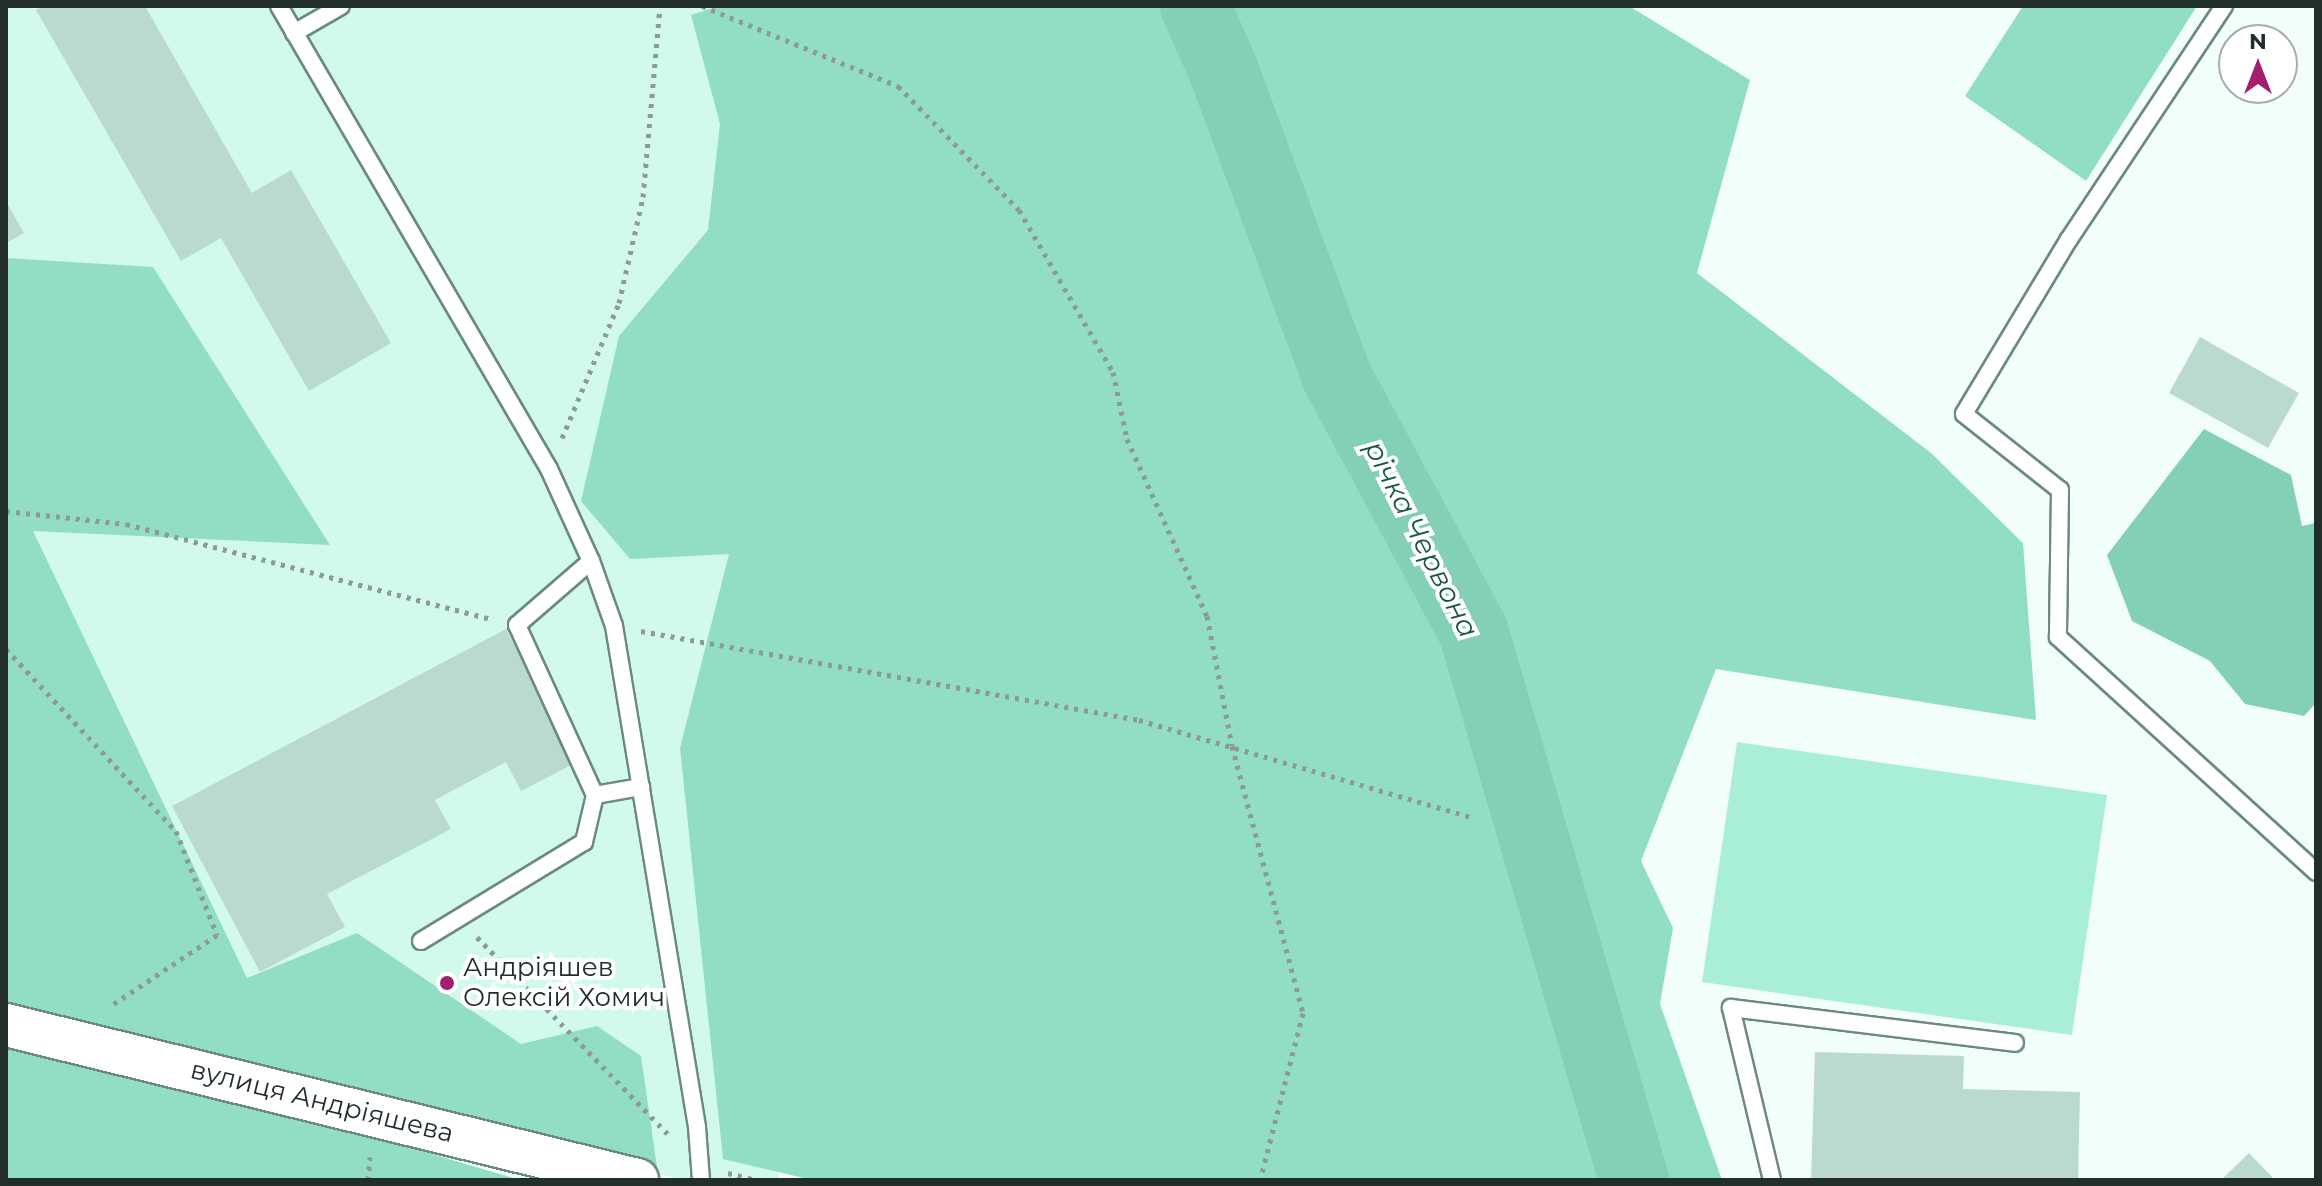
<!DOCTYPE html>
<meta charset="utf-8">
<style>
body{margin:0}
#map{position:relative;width:2322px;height:1186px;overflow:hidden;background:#f2fef9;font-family:Montserrat,sans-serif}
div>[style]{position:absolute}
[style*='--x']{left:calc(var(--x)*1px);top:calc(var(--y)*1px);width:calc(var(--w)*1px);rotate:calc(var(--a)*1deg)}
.built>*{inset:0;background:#d2faeb}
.green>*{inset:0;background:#a8efd6}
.forest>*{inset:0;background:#91dec4}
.water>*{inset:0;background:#83d0b6}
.river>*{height:70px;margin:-35px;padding:0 35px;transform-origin:35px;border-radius:35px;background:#83d0b6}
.building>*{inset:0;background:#bbdace}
.path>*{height:5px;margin-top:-2.5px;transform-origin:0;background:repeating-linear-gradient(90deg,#8e9a95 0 4px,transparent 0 10px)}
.roads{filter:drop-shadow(2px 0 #6d8a7f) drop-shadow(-2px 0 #6d8a7f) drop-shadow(0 2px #6d8a7f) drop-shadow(0 -2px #6d8a7f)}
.service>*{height:16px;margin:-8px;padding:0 8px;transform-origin:8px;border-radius:8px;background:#fff}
.tertiary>*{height:42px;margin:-21px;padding:0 21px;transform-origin:21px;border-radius:21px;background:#fff}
.dots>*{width:22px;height:22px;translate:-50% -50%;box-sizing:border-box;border:4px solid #fff;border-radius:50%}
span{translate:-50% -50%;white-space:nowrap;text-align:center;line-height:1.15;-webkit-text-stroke:8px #fff;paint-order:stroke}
.poi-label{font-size:26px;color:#222e29}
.left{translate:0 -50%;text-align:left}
.street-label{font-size:26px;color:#222e29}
.water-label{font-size:28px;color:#195745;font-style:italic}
.frame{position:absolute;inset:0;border:8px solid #222e29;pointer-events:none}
.north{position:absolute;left:2218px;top:24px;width:80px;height:80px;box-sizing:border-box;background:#fff;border:2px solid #a7aba9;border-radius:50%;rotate:0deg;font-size:22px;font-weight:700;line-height:32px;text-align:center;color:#222e29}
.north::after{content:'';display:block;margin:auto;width:28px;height:36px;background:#a31e6c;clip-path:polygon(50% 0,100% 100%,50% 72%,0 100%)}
</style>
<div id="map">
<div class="built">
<div style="clip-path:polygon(6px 6px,945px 6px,778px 1180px,683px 1180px,6px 1008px)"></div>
</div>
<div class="green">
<div style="clip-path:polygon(1737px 742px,2107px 795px,2072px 1035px,1702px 982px)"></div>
</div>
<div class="forest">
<div style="clip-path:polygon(719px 6px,1629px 6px,1750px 80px,1697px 273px,1931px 453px,2023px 543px,2036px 720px,1716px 669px,1641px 861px,1673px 928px,1660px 1004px,1722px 1180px,812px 1180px,723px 1159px,680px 748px,729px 554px,630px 559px,581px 501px,619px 336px,708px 230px,720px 124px,691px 15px)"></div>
<div style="clip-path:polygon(2023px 6px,2197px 6px,2086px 181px,1965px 96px)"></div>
<div style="clip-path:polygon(6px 258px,153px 267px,330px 545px,33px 531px,247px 978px,357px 933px,521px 1044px,597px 1026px,641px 1056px,658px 1174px,6px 1010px)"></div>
<div style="clip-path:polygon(6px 1042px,357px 1132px,520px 1180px,6px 1180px)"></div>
</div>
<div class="water">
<div style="clip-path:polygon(2204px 429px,2291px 475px,2302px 526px,2316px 523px,2316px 703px,2304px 716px,2245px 704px,2210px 661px,2132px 621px,2107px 555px)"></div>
</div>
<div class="river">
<div style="--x:1195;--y:6;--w:69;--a:66"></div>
<div style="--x:1223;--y:69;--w:326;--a:69.7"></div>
<div style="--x:1336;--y:375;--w:289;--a:61.8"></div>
<div style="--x:1473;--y:630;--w:573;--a:73.68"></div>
</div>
<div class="building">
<div style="clip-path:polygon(44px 6px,145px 6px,252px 193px,291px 170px,391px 343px,309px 391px,221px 238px,181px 261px,36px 10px)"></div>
<div style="clip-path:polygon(6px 201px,24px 233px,6px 243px)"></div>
<div style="clip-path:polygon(2200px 337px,2299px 393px,2268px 448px,2169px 393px)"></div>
<div style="clip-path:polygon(506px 629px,577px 762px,521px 791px,506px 762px,435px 800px,451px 829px,327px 894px,345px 927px,260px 972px,172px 806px)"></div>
<div style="clip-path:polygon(1815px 1052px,1964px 1056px,1963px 1089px,2080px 1092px,2078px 1180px,1811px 1180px)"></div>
<div style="clip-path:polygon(2249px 1153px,2275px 1180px,2221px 1180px)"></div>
</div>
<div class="path">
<div style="--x:702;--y:6;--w:212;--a:22.2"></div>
<div style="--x:898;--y:86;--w:173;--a:45.7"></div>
<div style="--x:1019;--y:210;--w:187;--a:59.9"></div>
<div style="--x:1113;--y:372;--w:68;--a:78.2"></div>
<div style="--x:1127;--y:439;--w:194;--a:65.7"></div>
<div style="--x:1207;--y:616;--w:132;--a:79.1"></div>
<div style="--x:1232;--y:746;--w:276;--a:75.1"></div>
<div style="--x:1303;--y:1013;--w:172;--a:104.4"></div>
<div style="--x:562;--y:438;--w:147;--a:-67.1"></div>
<div style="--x:619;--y:303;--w:109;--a:-77.2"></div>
<div style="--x:643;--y:197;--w:192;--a:-84.9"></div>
<div style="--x:6;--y:511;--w:121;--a:6.2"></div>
<div style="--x:126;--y:524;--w:378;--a:14.6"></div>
<div style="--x:641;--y:631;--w:506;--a:10.13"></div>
<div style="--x:1139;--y:720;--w:349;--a:16.3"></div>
<div style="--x:6;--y:649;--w:249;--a:47"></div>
<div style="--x:176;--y:831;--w:112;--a:68.5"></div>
<div style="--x:217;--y:935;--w:130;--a:146.3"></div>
<div style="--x:477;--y:937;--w:274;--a:45.9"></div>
<div style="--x:728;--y:1173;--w:29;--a:14"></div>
<div style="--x:368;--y:1180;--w:23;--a:-85"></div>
</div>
<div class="roads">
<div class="service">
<div style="--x:279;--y:6;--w:536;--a:59.75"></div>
<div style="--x:549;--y:469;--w:101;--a:65.5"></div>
<div style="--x:591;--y:561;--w:69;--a:70.5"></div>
<div style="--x:614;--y:626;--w:508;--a:80.59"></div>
<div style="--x:697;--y:1127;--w:53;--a:85.7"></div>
<div style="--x:2224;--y:6;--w:280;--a:123.6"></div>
<div style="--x:2069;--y:239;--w:204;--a:121"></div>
<div style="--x:1964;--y:414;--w:122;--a:38.4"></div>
<div style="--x:2060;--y:490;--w:147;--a:90.8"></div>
<div style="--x:2058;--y:637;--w:349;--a:42.3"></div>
<div style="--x:294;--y:33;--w:54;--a:-29.9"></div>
<div style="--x:591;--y:561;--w:98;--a:139.1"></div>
<div style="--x:517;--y:625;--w:187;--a:65.4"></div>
<div style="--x:595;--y:795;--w:47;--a:-9.9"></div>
<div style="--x:421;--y:941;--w:191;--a:-31.3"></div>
<div style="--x:584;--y:842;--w:48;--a:-76.8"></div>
<div style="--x:1772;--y:1180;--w:177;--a:-103.4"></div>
<div style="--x:1731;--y:1008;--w:286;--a:7"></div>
</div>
<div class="tertiary">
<div style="--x:6;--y:1025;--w:650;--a:13.8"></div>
</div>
</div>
<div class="dots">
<div style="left:447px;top:983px;background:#a31e6c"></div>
</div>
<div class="poi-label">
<span class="left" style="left:463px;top:983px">Андріяшев<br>Олексій Хомич</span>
</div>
<div class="street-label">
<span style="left:322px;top:1102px;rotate:14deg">вулиця Андріяшева</span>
</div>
<div class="water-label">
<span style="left:1422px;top:539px;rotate:63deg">річка Червона</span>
</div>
<div class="frame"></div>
<div class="north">N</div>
</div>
